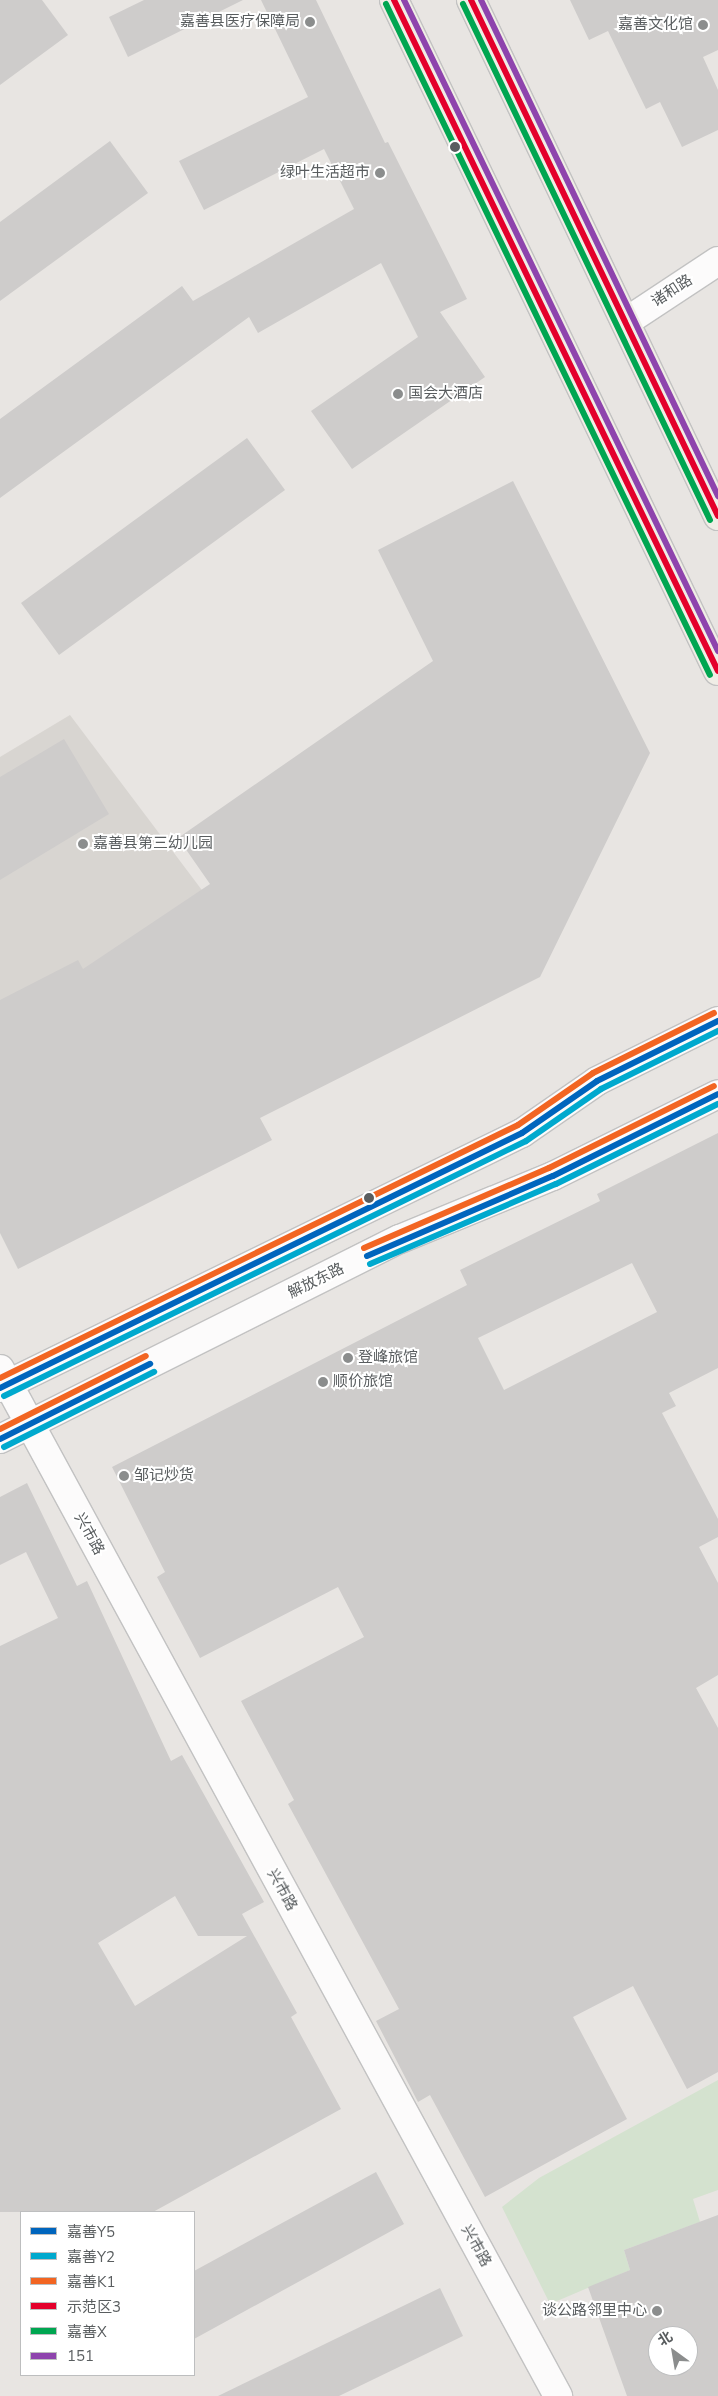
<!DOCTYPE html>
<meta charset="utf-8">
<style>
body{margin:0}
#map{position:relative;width:718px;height:2396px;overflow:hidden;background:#e8e5e2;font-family:"Nunito Sans","Noto Sans SC",sans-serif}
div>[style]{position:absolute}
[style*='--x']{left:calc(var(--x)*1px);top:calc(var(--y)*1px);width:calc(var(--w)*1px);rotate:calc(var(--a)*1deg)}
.education>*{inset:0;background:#d8d5d1}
.green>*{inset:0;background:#d4e2cf}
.building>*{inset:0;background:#cecccb}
.roads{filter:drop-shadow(1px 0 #c2c2c2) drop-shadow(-1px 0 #c2c2c2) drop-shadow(0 1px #c2c2c2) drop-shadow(0 -1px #c2c2c2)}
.minor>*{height:28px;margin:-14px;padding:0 14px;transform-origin:14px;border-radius:14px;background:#fcfbfb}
.secondary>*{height:28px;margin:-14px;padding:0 14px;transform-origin:14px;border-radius:14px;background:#fcfbfb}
.primary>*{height:28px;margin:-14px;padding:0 14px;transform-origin:14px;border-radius:14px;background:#f0ede6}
.bus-1>*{height:6px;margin:-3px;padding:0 3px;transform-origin:3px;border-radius:3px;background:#0065bd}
.bus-2>*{height:6px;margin:-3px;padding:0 3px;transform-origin:3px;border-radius:3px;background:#00a9ce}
.bus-3>*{height:6px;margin:-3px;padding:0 3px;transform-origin:3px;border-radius:3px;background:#f26522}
.bus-4>*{height:6px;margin:-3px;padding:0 3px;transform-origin:3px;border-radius:3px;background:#e4002b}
.bus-5>*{height:6px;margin:-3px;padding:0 3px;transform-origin:3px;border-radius:3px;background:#00a651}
.bus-6>*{height:6px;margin:-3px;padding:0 3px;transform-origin:3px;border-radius:3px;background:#8e44ad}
.dots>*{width:14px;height:14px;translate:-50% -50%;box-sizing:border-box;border:2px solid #fff;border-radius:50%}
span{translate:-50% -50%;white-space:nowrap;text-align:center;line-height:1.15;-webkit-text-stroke:4px #fff;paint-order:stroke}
.poi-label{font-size:15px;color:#595d5f}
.right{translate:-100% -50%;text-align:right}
.left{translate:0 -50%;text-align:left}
.street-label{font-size:15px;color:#595d5f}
.legend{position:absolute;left:20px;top:2211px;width:175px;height:165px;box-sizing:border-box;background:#fff;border:1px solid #bdbebf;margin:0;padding:6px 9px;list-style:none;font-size:15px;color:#595d5f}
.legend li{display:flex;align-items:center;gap:10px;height:25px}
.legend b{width:25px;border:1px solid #bdbebf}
.north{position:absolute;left:648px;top:2326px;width:50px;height:50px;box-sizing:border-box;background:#fff;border:1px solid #bdbebf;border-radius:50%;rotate:328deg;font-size:14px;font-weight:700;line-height:20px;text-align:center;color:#595d5f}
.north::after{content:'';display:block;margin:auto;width:18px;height:22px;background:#8b8d8d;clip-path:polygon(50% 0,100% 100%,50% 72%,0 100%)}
</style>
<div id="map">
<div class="education">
<div style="clip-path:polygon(70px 715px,232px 930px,0 1068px,0 757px)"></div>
</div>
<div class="green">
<div style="clip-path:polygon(718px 2080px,718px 2190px,693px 2199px,700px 2222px,624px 2250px,630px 2270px,550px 2304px,502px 2207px,539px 2178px)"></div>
</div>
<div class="building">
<div style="clip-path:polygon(0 0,42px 0,68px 35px,0 85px)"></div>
<div style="clip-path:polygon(144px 0,243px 0,128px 57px,109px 17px)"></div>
<div style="clip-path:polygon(261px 0,316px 0,385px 143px,388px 142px,467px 299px,440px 312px,485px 377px,352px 469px,311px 411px,418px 337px,381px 263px,258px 333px,249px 317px,0 498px,0 419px,182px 286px,193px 301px,354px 209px,324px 149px,204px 210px,179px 161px,308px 97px)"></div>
<div style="clip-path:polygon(570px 0,718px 0,718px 50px,703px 57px,718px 90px,718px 130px,682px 147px,660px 102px,646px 109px,608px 31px,589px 40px)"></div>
<div style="clip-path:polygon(110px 141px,148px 193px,0 301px,0 222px)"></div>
<div style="clip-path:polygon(247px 438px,285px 490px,59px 655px,21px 603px)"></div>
<div style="clip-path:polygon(513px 481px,650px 753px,540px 977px,260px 1118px,272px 1140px,18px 1269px,0 1233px,0 1000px,78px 960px,83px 969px,210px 884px,178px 838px,433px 661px,378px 550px)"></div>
<div style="clip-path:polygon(64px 739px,109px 814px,0 880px,0 777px)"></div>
<div style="clip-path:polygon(evenodd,718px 1133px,718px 1368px,669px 1393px,676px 1406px,662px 1413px,718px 1519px,718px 1537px,699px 1547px,718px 1583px,718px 1675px,696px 1688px,718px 1728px,718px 2072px,687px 2089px,633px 1986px,573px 2017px,627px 2119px,485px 2197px,430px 2095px,418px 2102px,376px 2021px,399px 2009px,288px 1804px,294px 1800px,241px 1701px,364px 1637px,338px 1587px,200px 1658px,157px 1577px,165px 1572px,112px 1467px,467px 1285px,460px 1270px,600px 1201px,597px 1194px,718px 1133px,632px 1263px,657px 1312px,504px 1390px,478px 1338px,632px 1263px)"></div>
<div style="clip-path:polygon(evenodd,27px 1483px,77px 1586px,87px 1581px,171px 1761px,182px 1755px,264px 1902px,242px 1914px,297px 2013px,291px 2017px,341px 2109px,153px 2212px,0 2212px,0 1646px,58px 1618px,26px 1552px,0 1565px,0 1497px,27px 1483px,175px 1896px,198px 1936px,247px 1936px,135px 2006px,98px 1943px,175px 1896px)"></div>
<div style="clip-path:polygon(376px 2172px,404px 2224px,194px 2339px,194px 2271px)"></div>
<div style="clip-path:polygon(evenodd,718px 2215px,718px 2396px,627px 2396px,588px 2287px,630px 2270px,624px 2250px,718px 2215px,658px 2336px,688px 2336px,688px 2366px,658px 2366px,658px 2336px)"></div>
<div style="clip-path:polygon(440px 2288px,463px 2336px,339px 2396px,218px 2396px)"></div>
</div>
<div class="roads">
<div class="minor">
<div style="--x:627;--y:321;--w:109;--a:-33.4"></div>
<div style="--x:0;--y:1369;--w:1169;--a:61.48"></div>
</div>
<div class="secondary">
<div style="--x:0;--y:1388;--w:581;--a:-26.04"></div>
<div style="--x:522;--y:1133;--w:91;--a:-34.7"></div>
<div style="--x:597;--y:1081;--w:135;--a:-26.4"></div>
<div style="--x:0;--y:1439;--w:447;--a:-26.6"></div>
<div style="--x:400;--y:1239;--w:165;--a:-22.4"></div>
<div style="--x:553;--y:1176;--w:184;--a:-26.4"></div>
</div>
<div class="primary">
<div style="--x:394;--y:0;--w:745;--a:64.23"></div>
<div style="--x:471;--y:0;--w:572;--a:64.42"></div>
</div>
</div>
<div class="bus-1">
<div style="--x:367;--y:1256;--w:202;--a:-23.3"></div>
<div style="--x:553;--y:1176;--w:184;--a:-26.4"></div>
<div style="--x:0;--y:1388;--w:581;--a:-26.04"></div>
<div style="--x:522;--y:1133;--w:91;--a:-34.7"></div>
<div style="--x:597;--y:1081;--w:135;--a:-26.4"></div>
<div style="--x:0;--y:1439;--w:168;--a:-26.6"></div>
</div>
<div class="bus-2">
<div style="--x:370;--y:1264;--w:202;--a:-23.3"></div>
<div style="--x:556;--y:1184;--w:181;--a:-26.3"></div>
<div style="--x:4;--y:1396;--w:581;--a:-26.04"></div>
<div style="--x:526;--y:1141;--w:91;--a:-34.7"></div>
<div style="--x:601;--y:1089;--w:131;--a:-26.4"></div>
<div style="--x:4;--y:1447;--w:168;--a:-26.6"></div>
</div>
<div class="bus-3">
<div style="--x:364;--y:1248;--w:202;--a:-23.4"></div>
<div style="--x:549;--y:1168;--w:184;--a:-26.4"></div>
<div style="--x:0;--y:1378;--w:576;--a:-26.03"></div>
<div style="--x:518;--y:1125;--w:91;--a:-34.7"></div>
<div style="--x:593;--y:1073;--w:135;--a:-26.4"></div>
<div style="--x:0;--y:1429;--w:163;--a:-26.6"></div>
</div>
<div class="bus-4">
<div style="--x:394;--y:0;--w:745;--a:64.23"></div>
<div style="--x:471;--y:0;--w:572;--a:64.42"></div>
</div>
<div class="bus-5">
<div style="--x:386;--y:4;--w:745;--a:64.23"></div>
<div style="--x:463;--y:4;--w:572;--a:64.42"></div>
</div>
<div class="bus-6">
<div style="--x:404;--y:0;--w:723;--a:64.25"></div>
<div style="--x:481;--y:0;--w:550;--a:64.46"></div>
</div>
<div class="dots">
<div style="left:310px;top:22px;background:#8b8d8d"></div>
<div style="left:703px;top:25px;background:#8b8d8d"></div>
<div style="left:455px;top:147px;background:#595d5f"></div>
<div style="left:380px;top:173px;background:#8b8d8d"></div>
<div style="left:398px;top:394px;background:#8b8d8d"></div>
<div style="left:83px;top:844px;background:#8b8d8d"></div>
<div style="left:369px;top:1198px;background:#595d5f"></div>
<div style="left:348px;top:1358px;background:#8b8d8d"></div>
<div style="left:323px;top:1382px;background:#8b8d8d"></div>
<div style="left:124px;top:1476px;background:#8b8d8d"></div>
<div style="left:657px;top:2311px;background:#8b8d8d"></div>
</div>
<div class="poi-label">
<span class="right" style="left:300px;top:22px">嘉善县医疗保障局</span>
<span class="right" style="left:693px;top:25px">嘉善文化馆</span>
<span class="right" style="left:370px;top:173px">绿叶生活超市</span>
<span class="left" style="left:408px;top:394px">国会大酒店</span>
<span class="left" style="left:93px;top:844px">嘉善县第三幼儿园</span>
<span class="left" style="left:358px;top:1358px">登峰旅馆</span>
<span class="left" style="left:333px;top:1382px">顺价旅馆</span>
<span class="left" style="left:134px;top:1476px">邹记炒货</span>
<span class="right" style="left:647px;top:2311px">谈公路邻里中心</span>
</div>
<div class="street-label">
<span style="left:672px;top:291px;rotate:-33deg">诸和路</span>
<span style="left:316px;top:1281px;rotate:-26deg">解放东路</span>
<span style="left:89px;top:1534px;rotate:61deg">兴市路</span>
<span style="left:282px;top:1890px;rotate:61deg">兴市路</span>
<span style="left:476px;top:2246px;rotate:61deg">兴市路</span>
</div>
<ul class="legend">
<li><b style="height:6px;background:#0065bd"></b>嘉善Y5</li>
<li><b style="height:6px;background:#00a9ce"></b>嘉善Y2</li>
<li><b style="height:6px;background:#f26522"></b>嘉善K1</li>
<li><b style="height:6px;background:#e4002b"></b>示范区3</li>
<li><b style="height:6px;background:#00a651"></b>嘉善X</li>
<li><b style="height:6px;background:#8e44ad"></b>151</li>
</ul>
<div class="north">北</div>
</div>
